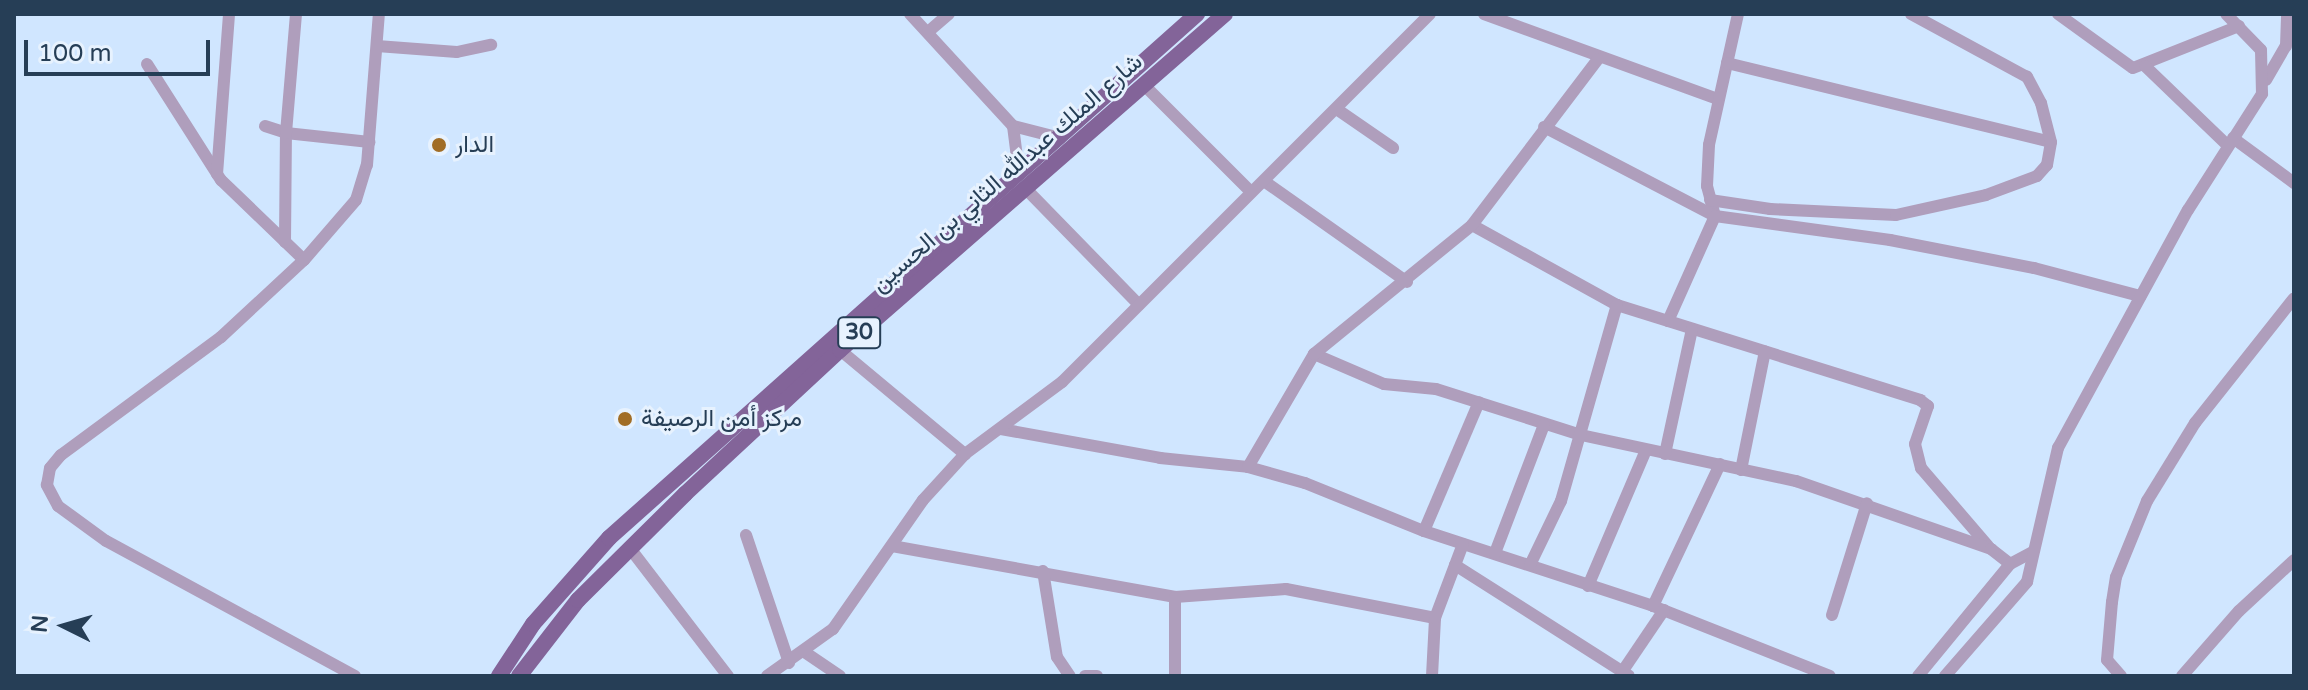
<!DOCTYPE html>
<meta charset="utf-8">
<style>
body{margin:0}
#map{position:relative;width:2308px;height:690px;overflow:hidden;background:#d0e6ff;font-family:"Varela Round",Vazirmatn,sans-serif}
div>[style]{position:absolute}
[style*='--x']{left:calc(var(--x)*1px);top:calc(var(--y)*1px);width:calc(var(--w)*1px);rotate:calc(var(--a)*1deg)}
.minor>*{height:12px;margin:-6px;padding:0 6px;transform-origin:6px;border-radius:6px;background:#af9ebc}
.major>*{height:16px;margin:-8px;padding:0 8px;transform-origin:8px;border-radius:8px;background:#836499}
.dots>*{width:22px;height:22px;translate:-50% -50%;box-sizing:border-box;border:4px solid #e7f2fe;border-radius:50%}
span{translate:-50% -50%;white-space:nowrap;text-align:center;line-height:1.15;-webkit-text-stroke:6px #e7f2fe;paint-order:stroke}
.shield-label span{padding:2px 6px;background:#e7f2fe;border:2px solid;border-radius:6px;-webkit-text-stroke-width:0}
.shield-label{font-size:22px;color:#263e56;font-weight:700}
.poi-label{font-size:24px;color:#263e56}
.left{translate:0 -50%;text-align:left}
.street-label{font-size:24px;color:#263e56}
.frame{position:absolute;inset:0;border:16px solid #263e56;pointer-events:none}
.north{position:absolute;left:24px;top:586px;width:80px;height:80px;-webkit-text-stroke:6px #e7f2fe;paint-order:stroke;rotate:275deg;font-size:22px;font-weight:700;line-height:32px;text-align:center;color:#263e56}
.north::after{content:'';display:block;margin:auto;width:28px;height:36px;background:#263e56;clip-path:polygon(50% 0,100% 100%,50% 72%,0 100%)}
.scale{position:absolute;left:24px;top:40px;width:186px;height:36px;box-sizing:border-box;border:4px solid #263e56;border-top:0;padding-left:10px;font-size:24px;line-height:28px;white-space:nowrap;color:#263e56;-webkit-text-stroke:6px #e7f2fe;paint-order:stroke}
</style>
<div id="map">
<div class="minor">
<div style="--x:910;--y:14;--w:152;--a:47.4"></div>
<div style="--x:1013;--y:126;--w:49;--a:14.3"></div>
<div style="--x:1484;--y:14;--w:249;--a:20"></div>
<div style="--x:1738;--y:14;--w:134;--a:102.5"></div>
<div style="--x:1709;--y:145;--w:41;--a:92.8"></div>
<div style="--x:1707;--y:186;--w:31;--a:75"></div>
<div style="--x:1715;--y:216;--w:177;--a:7.8"></div>
<div style="--x:1890;--y:240;--w:147;--a:11"></div>
<div style="--x:2034;--y:268;--w:110;--a:14.8"></div>
<div style="--x:2058;--y:14;--w:92;--a:35.8"></div>
<div style="--x:2133;--y:68;--w:114;--a:-21.6"></div>
<div style="--x:928;--y:32;--w:28;--a:-41"></div>
<div style="--x:377;--y:46;--w:80;--a:4.3"></div>
<div style="--x:457;--y:52;--w:35;--a:-12"></div>
<div style="--x:1727;--y:63;--w:333;--a:13.7"></div>
<div style="--x:147;--y:64;--w:138;--a:57.5"></div>
<div style="--x:221;--y:180;--w:115;--a:43.9"></div>
<div style="--x:2145;--y:66;--w:114;--a:43.9"></div>
<div style="--x:2266;--y:80;--w:39;--a:-60"></div>
<div style="--x:2286;--y:46;--w:32;--a:-88"></div>
<div style="--x:1145;--y:86;--w:150;--a:45"></div>
<div style="--x:1338;--y:110;--w:67;--a:34.6"></div>
<div style="--x:265;--y:126;--w:22;--a:18"></div>
<div style="--x:286;--y:133;--w:84;--a:6.1"></div>
<div style="--x:1013;--y:126;--w:47;--a:82.7"></div>
<div style="--x:1544;--y:127;--w:193;--a:27.5"></div>
<div style="--x:1715;--y:216;--w:115;--a:114.1"></div>
<div style="--x:2233;--y:138;--w:76;--a:36.4"></div>
<div style="--x:217;--y:174;--w:160;--a:-85.7"></div>
<div style="--x:1264;--y:181;--w:175;--a:35.2"></div>
<div style="--x:1025;--y:188;--w:163;--a:45.7"></div>
<div style="--x:1710;--y:200;--w:61;--a:8.5"></div>
<div style="--x:1770;--y:209;--w:126;--a:2.7"></div>
<div style="--x:1896;--y:215;--w:92;--a:-12.5"></div>
<div style="--x:1986;--y:195;--w:54;--a:-20.4"></div>
<div style="--x:2037;--y:176;--w:15;--a:-48"></div>
<div style="--x:2047;--y:165;--w:23;--a:-80"></div>
<div style="--x:2051;--y:142;--w:40;--a:-104.4"></div>
<div style="--x:2041;--y:103;--w:30;--a:-118"></div>
<div style="--x:2027;--y:77;--w:132;--a:-151.5"></div>
<div style="--x:1472;--y:225;--w:166;--a:28.9"></div>
<div style="--x:1617;--y:305;--w:318;--a:17.4"></div>
<div style="--x:1920;--y:400;--w:10;--a:37"></div>
<div style="--x:1928;--y:406;--w:40;--a:108.9"></div>
<div style="--x:1915;--y:444;--w:25;--a:76"></div>
<div style="--x:1921;--y:468;--w:103;--a:49.3"></div>
<div style="--x:285;--y:242;--w:109;--a:-89.5"></div>
<div style="--x:286;--y:133;--w:119;--a:-85.2"></div>
<div style="--x:840;--y:350;--w:163;--a:39.8"></div>
<div style="--x:1314;--y:354;--w:76;--a:23.2"></div>
<div style="--x:1384;--y:384;--w:52;--a:5.5"></div>
<div style="--x:1436;--y:389;--w:152;--a:17.6"></div>
<div style="--x:1581;--y:435;--w:220;--a:12.1"></div>
<div style="--x:1796;--y:481;--w:207;--a:19.2"></div>
<div style="--x:1991;--y:549;--w:24;--a:38"></div>
<div style="--x:1001;--y:429;--w:162;--a:10.3"></div>
<div style="--x:1160;--y:458;--w:88;--a:5.8"></div>
<div style="--x:1248;--y:467;--w:59;--a:15.7"></div>
<div style="--x:1305;--y:483;--w:128;--a:22"></div>
<div style="--x:1424;--y:531;--w:241;--a:18.1"></div>
<div style="--x:1653;--y:606;--w:190;--a:21.6"></div>
<div style="--x:1665;--y:454;--w:128;--a:-77.8"></div>
<div style="--x:1248;--y:467;--w:131;--a:-59.7"></div>
<div style="--x:1314;--y:354;--w:204;--a:-39.2"></div>
<div style="--x:1472;--y:225;--w:208;--a:-52.8"></div>
<div style="--x:1741;--y:470;--w:121;--a:-78.6"></div>
<div style="--x:1424;--y:531;--w:140;--a:-66.9"></div>
<div style="--x:746;--y:535;--w:135;--a:71.4"></div>
<div style="--x:892;--y:546;--w:288;--a:10.2"></div>
<div style="--x:1175;--y:597;--w:111;--a:-4.1"></div>
<div style="--x:1286;--y:589;--w:152;--a:11"></div>
<div style="--x:629;--y:547;--w:163;--a:52.5"></div>
<div style="--x:1495;--y:553;--w:137;--a:-69.1"></div>
<div style="--x:1455;--y:565;--w:206;--a:32.5"></div>
<div style="--x:1530;--y:565;--w:71;--a:-64.2"></div>
<div style="--x:1561;--y:501;--w:204;--a:-74.1"></div>
<div style="--x:1043;--y:571;--w:87;--a:80.8"></div>
<div style="--x:1057;--y:657;--w:23;--a:56"></div>
<div style="--x:1588;--y:586;--w:148;--a:-66.9"></div>
<div style="--x:1653;--y:606;--w:157;--a:-64.7"></div>
<div style="--x:1832;--y:615;--w:117;--a:-72.6"></div>
<div style="--x:806;--y:653;--w:41;--a:34.1"></div>
<div style="--x:1622;--y:672;--w:75;--a:-55.9"></div>
<div style="--x:355;--y:676;--w:283;--a:-151.5"></div>
<div style="--x:106;--y:541;--w:59;--a:-143.9"></div>
<div style="--x:58;--y:506;--w:24;--a:-118"></div>
<div style="--x:47;--y:485;--w:17;--a:-80"></div>
<div style="--x:50;--y:468;--w:17;--a:-50"></div>
<div style="--x:61;--y:455;--w:199;--a:-36.4"></div>
<div style="--x:221;--y:337;--w:113;--a:-42.9"></div>
<div style="--x:304;--y:260;--w:79;--a:-49.1"></div>
<div style="--x:356;--y:200;--w:37;--a:-73"></div>
<div style="--x:367;--y:165;--w:151;--a:-85.5"></div>
<div style="--x:767;--y:676;--w:81;--a:-35.5"></div>
<div style="--x:833;--y:629;--w:157;--a:-55.1"></div>
<div style="--x:923;--y:500;--w:62;--a:-47.6"></div>
<div style="--x:965;--y:454;--w:121;--a:-36.6"></div>
<div style="--x:1062;--y:382;--w:520;--a:-45"></div>
<div style="--x:1085;--y:676;--w:12;--a:0"></div>
<div style="--x:1175;--y:676;--w:79;--a:-90"></div>
<div style="--x:1432;--y:676;--w:58;--a:-87"></div>
<div style="--x:1435;--y:618;--w:79;--a:-69.3"></div>
<div style="--x:1918;--y:676;--w:145;--a:-50.6"></div>
<div style="--x:2010;--y:564;--w:26;--a:-28"></div>
<div style="--x:1945;--y:676;--w:125;--a:-48.9"></div>
<div style="--x:2027;--y:582;--w:138;--a:-77"></div>
<div style="--x:2058;--y:448;--w:271;--a:-61.4"></div>
<div style="--x:2188;--y:210;--w:138;--a:-57.5"></div>
<div style="--x:2262;--y:94;--w:44;--a:-91.3"></div>
<div style="--x:2261;--y:50;--w:50;--a:-134.2"></div>
<div style="--x:2121;--y:676;--w:21;--a:-131"></div>
<div style="--x:2107;--y:660;--w:58;--a:-85.1"></div>
<div style="--x:2112;--y:602;--w:25;--a:-81"></div>
<div style="--x:2116;--y:577;--w:82;--a:-67.8"></div>
<div style="--x:2147;--y:501;--w:92;--a:-58.4"></div>
<div style="--x:2195;--y:423;--w:159;--a:-51.6"></div>
<div style="--x:2182;--y:676;--w:86;--a:-48.8"></div>
<div style="--x:2239;--y:611;--w:75;--a:-42.8"></div>
</div>
<div class="major">
<div style="--x:499;--y:676;--w:62;--a:-56.8"></div>
<div style="--x:533;--y:624;--w:115;--a:-48.5"></div>
<div style="--x:609;--y:538;--w:788;--a:-41.71"></div>
<div style="--x:519;--y:676;--w:96;--a:-52.2"></div>
<div style="--x:578;--y:600;--w:151;--a:-44.7"></div>
<div style="--x:685;--y:494;--w:212;--a:-42.9"></div>
<div style="--x:840;--y:350;--w:511;--a:-41.11"></div>
</div>
<div class="dots">
<div style="left:439px;top:145px;background:#a16d25"></div>
<div style="left:625px;top:419px;background:#a16d25"></div>
</div>
<div class="shield-label">
<span style="left:859px;top:333px">30</span>
</div>
<div class="poi-label">
<span class="left" style="left:455px;top:145px">الدار</span>
<span class="left" style="left:641px;top:419px">مركز أمن الرصيفة</span>
</div>
<div class="street-label">
<span style="left:1007px;top:173px;rotate:-41deg">شارع الملك عبدالله الثاني بن الحسين</span>
</div>
<div class="frame"></div>
<div class="north">N</div>
<div class="scale">100 m</div>
</div>
